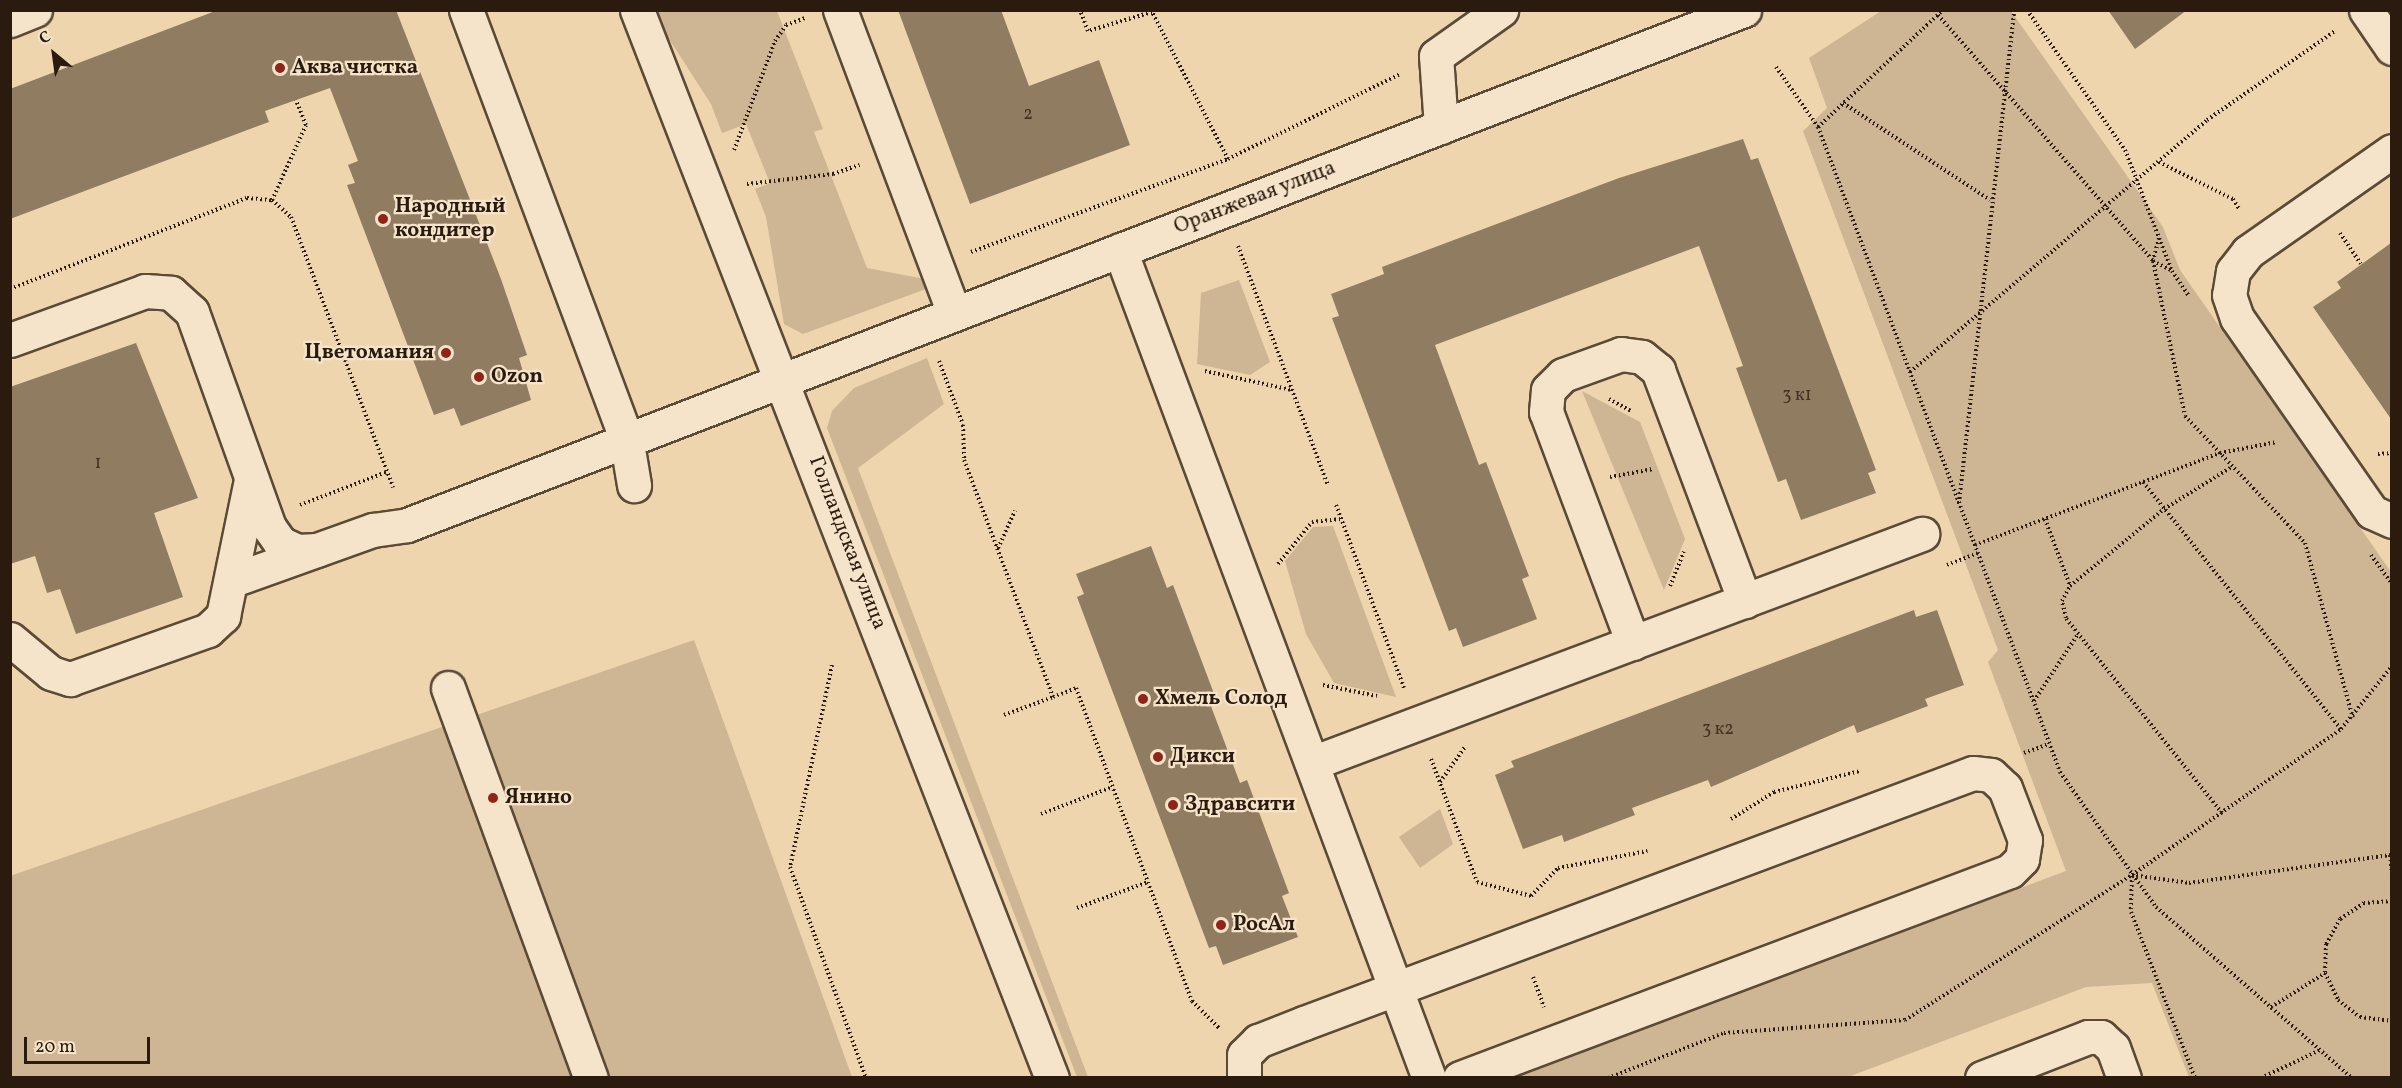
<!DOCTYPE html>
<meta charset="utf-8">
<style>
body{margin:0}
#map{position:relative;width:2402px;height:1088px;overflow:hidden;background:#efd5ae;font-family:Vollkorn,serif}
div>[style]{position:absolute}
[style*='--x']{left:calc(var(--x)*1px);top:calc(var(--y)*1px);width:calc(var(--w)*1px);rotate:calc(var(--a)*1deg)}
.green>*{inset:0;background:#ceb593}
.building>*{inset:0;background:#907c61}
.path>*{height:4px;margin-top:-2px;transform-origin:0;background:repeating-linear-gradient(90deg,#2a1b0e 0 1.5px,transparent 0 4.5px)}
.roads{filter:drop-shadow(2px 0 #5b4a36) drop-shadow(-2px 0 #5b4a36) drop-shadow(0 2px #5b4a36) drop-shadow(0 -2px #5b4a36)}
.minor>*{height:33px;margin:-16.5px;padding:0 16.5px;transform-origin:16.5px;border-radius:16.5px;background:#f5e4ca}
.dots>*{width:16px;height:16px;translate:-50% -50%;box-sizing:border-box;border:3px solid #f5e4ca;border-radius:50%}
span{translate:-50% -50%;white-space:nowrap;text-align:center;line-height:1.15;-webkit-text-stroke:4.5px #f5e4ca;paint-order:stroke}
.number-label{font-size:18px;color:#443323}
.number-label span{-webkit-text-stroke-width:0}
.poi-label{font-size:21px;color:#2a1b0e;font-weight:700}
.left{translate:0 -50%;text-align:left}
.right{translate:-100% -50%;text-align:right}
.street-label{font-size:21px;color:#2a1b0e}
.frame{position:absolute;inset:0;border:12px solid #2a1b0e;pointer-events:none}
.north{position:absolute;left:24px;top:24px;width:60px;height:60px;-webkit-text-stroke:4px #f5e4ca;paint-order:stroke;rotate:331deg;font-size:16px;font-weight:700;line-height:24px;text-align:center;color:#2a1b0e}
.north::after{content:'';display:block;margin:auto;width:21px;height:27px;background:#2a1b0e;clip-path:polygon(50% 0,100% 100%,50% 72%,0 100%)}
.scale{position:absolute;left:24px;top:1037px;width:126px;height:27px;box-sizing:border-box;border:3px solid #2a1b0e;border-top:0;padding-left:8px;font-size:18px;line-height:21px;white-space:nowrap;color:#2a1b0e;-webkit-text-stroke:4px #f5e4ca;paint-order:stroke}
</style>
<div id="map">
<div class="green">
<div style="clip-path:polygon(651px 11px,777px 11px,823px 129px,814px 132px,867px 268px,925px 279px,926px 289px,803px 334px,784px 324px,766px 217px,755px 189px,770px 183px,746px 124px,722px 133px,711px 104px)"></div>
<div style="clip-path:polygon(1881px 11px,2011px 11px,2163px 227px,2180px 270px,2391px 572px,2391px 1077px,2189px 1077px,2152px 983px,2086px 987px,1848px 1077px,1515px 1077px,2066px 871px,1988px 662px,1998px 650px,1803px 131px,1827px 108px,1809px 58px)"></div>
<div style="clip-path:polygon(1239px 280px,1270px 362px,1250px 375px,1197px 364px,1201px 293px)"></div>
<div style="clip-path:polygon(927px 358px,944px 404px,858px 468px,1088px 1077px,1077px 1077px,827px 428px,832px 411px,854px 388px)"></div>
<div style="clip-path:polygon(1582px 391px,1640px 422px,1685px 539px,1664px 590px)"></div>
<div style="clip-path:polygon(1333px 526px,1396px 697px,1334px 683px,1306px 634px,1285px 561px,1313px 527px)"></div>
<div style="clip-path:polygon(694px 640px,852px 1077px,11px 1077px,10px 876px)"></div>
<div style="clip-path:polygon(1440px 809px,1453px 844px,1420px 868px,1399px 837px)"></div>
</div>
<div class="building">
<div style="clip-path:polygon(218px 10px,396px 10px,501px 279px,527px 355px,519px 358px,531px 400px,461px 426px,454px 408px,434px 415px,347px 185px,355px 183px,348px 165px,358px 161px,330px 88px,265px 111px,269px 122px,10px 219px,10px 89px)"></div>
<div style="clip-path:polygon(898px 10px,1001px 10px,1029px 86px,1099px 60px,1130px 145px,970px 204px)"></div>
<div style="clip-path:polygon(2108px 10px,2187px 10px,2135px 49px)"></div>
<div style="clip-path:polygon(1743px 139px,1751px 160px,1758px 158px,1807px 287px,1876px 470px,1868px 473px,1876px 493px,1801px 520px,1786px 479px,1778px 482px,1736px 368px,1743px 366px,1699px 246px,1435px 345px,1479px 465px,1486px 462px,1529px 576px,1522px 579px,1537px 619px,1463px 647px,1456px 628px,1449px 631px,1332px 318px,1339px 316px,1331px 294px,1384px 274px,1382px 267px,1619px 178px)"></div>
<div style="clip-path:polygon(2391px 243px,2391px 419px,2313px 307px,2341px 288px,2337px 282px)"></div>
<div style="clip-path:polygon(136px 343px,198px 498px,154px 513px,183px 597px,76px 634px,60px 589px,47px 593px,35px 556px,10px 564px,10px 387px)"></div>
<div style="clip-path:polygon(1151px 546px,1167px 588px,1173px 585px,1216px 699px,1209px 701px,1240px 783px,1247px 780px,1289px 893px,1282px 896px,1298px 937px,1223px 965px,1216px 946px,1209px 948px,1077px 597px,1084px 594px,1076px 574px)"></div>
<div style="clip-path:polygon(1914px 610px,1916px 617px,1937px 610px,1964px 685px,1925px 699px,1928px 706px,1857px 733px,1854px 725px,1711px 787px,1708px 780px,1632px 808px,1635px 815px,1564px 842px,1562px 835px,1523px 849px,1495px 775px,1514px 767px,1511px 761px)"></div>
</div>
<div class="path">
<div style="--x:2027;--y:10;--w:171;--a:55"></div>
<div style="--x:2125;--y:150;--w:130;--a:68.8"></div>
<div style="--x:2172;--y:271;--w:30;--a:56"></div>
<div style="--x:1938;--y:15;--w:327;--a:48.8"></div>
<div style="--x:2153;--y:261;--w:20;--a:27"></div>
<div style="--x:1776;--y:67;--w:73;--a:55"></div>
<div style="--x:1818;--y:127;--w:689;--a:69.43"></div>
<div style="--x:2060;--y:772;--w:166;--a:54.6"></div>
<div style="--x:2156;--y:907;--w:260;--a:41.1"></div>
<div style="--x:1843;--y:103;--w:176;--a:33.4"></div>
<div style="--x:1818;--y:127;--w:171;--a:-43.1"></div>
<div style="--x:734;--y:150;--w:116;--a:-69.4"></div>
<div style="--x:775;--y:41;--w:19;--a:-55"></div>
<div style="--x:786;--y:25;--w:20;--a:-20"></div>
<div style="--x:1228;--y:159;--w:192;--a:-26.3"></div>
<div style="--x:2159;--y:162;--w:83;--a:26.6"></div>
<div style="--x:2233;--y:199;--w:13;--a:58"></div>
<div style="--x:747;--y:184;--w:87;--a:-6.6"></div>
<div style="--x:833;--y:174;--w:28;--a:-19"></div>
<div style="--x:272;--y:200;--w:82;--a:-65.6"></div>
<div style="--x:306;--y:125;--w:27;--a:-112"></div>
<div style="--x:2340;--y:233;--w:37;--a:56"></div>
<div style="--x:2159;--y:238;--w:24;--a:105"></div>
<div style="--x:2153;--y:261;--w:158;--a:78.3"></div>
<div style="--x:2185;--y:416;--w:175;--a:46.6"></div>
<div style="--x:2305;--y:543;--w:181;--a:74.7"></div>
<div style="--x:1238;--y:246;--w:255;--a:69.4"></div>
<div style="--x:971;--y:252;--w:273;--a:-19.9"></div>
<div style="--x:1228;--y:159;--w:165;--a:-117.3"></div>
<div style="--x:1152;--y:12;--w:67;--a:163.5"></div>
<div style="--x:1088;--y:31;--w:22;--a:-111"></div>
<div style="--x:10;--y:289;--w:254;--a:-21"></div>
<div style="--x:247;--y:198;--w:25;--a:5"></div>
<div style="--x:272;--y:200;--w:25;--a:42"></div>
<div style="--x:291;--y:217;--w:289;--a:69.3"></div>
<div style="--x:939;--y:361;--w:68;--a:69.4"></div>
<div style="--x:963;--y:425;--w:35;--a:88"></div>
<div style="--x:964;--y:460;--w:253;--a:69.4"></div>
<div style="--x:1053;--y:697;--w:25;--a:-21"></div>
<div style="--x:1076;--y:688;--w:334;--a:69.7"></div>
<div style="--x:1192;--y:1001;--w:38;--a:45"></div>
<div style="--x:1205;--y:371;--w:89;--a:12.3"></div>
<div style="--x:1910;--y:372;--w:390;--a:-40.3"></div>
<div style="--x:2207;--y:120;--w:156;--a:-34.8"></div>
<div style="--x:1609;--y:399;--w:25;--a:29"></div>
<div style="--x:2378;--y:454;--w:14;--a:-4"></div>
<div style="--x:1610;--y:477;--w:44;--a:-10.5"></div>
<div style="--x:2143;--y:482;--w:317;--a:51.3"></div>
<div style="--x:1959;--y:503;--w:496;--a:-83.6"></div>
<div style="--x:300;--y:505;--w:93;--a:-20.8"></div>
<div style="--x:1336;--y:505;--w:195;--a:69.6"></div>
<div style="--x:2045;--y:519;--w:72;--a:69.5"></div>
<div style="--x:1975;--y:545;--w:262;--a:-20.6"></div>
<div style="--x:2220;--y:453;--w:58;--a:-10.9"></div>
<div style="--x:998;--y:548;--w:41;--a:-65.3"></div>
<div style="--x:2371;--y:555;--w:36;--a:54"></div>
<div style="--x:1278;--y:564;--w:54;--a:-51"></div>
<div style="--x:1312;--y:522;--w:29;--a:-6"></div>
<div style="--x:1947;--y:565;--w:33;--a:-21"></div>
<div style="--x:1670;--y:586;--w:37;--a:-68"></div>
<div style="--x:832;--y:665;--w:206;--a:101.7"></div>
<div style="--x:790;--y:867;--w:224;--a:70.2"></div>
<div style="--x:1323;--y:685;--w:55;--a:11.5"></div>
<div style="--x:2034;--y:701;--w:80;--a:-56.7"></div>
<div style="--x:1004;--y:715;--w:52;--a:-20.2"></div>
<div style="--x:2024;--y:753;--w:27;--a:-20"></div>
<div style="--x:1431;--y:759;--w:131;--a:69.5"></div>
<div style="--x:1477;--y:882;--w:56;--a:14.5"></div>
<div style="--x:1531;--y:896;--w:39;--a:-46"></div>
<div style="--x:1558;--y:868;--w:91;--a:-10.8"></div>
<div style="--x:1440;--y:782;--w:43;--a:-54.5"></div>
<div style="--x:2222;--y:813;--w:250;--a:-128.7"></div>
<div style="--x:2066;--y:618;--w:17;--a:-103"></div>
<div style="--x:2062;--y:601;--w:17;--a:-62"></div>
<div style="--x:2070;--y:586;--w:122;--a:-39.3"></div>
<div style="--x:2164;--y:509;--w:81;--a:-31.9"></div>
<div style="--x:1041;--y:814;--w:76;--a:-20.8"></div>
<div style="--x:1731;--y:819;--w:51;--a:-32.1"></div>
<div style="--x:1774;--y:792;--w:89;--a:-13.7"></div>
<div style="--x:2390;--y:855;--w:19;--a:84"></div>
<div style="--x:2132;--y:875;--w:58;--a:8"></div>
<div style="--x:2189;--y:883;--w:205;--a:-7.9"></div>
<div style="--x:2132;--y:876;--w:36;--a:92"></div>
<div style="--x:2131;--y:912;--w:178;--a:68.9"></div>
<div style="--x:2392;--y:901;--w:28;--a:176"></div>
<div style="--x:2364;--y:903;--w:29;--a:146"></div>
<div style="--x:2340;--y:919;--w:29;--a:119"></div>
<div style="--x:2326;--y:944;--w:29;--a:92"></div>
<div style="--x:2325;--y:973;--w:30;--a:64"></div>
<div style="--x:2338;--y:1000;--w:28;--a:38"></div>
<div style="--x:2360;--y:1017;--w:32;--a:7"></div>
<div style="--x:1077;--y:908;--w:76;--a:-20.1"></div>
<div style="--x:1533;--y:977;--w:32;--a:70"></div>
<div style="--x:2271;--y:1007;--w:64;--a:-32.2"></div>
<div style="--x:1608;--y:1078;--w:124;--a:-21.2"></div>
<div style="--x:1724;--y:1033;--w:181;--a:-4.1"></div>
<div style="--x:1905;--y:1020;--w:269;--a:-32.6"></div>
<div style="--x:2132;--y:875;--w:255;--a:-34.9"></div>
<div style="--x:2341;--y:729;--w:81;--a:-51"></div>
<div style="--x:2261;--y:1078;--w:65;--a:-25.4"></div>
</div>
<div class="roads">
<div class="minor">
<div style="--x:466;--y:10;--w:456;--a:69.5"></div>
<div style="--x:626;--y:437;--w:49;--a:80.5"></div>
<div style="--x:637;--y:10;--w:1146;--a:68.77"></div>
<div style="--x:840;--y:10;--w:324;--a:69.4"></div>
<div style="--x:2366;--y:10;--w:46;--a:55.6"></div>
<div style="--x:10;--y:20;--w:27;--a:-22"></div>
<div style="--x:1441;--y:127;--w:71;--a:-94"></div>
<div style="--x:1436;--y:56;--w:80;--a:-35.3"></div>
<div style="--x:2392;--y:151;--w:176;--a:145"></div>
<div style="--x:2248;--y:252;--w:24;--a:128"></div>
<div style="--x:2233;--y:271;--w:24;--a:99"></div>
<div style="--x:2229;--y:295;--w:24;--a:71"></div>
<div style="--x:2237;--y:318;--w:236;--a:55.2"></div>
<div style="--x:2372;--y:512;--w:22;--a:24"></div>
<div style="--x:1120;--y:250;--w:884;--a:69.54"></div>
<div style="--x:10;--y:340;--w:144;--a:-19.9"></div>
<div style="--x:145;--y:291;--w:26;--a:4"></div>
<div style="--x:171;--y:293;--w:28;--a:42"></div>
<div style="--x:192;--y:312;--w:228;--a:70.3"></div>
<div style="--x:269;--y:527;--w:19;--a:55"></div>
<div style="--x:280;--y:543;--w:19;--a:25"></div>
<div style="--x:297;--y:551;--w:20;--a:-3"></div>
<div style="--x:233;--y:580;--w:149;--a:-19.7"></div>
<div style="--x:373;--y:530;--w:34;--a:-8"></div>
<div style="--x:407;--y:525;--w:1433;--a:-21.07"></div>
<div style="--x:10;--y:639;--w:53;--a:39.7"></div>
<div style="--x:51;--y:673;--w:20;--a:18"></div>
<div style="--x:70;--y:679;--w:146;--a:-19.5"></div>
<div style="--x:208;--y:630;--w:21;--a:-43"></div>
<div style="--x:223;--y:616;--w:140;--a:-78.4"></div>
<div style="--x:1633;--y:643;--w:247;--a:-110.6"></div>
<div style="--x:1546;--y:412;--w:22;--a:-85"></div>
<div style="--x:1548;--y:390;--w:21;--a:-45"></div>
<div style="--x:1563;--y:375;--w:62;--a:-19.9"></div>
<div style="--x:1621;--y:354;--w:21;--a:8"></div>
<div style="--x:1642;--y:357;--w:21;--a:39"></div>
<div style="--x:1658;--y:370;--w:247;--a:69.4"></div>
<div style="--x:448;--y:688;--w:415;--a:69.9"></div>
<div style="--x:1312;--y:763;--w:652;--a:-20.58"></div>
<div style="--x:1244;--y:1078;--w:23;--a:-90"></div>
<div style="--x:1244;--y:1055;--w:20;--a:-45"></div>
<div style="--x:1258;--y:1041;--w:49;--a:-21.4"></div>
<div style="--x:1304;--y:1023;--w:714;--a:-20.49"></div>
<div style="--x:1973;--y:773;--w:18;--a:6"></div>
<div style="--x:1991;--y:775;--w:19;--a:43"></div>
<div style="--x:2005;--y:788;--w:56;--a:69"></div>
<div style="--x:2025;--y:840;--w:19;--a:99"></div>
<div style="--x:2022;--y:859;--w:17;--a:135"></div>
<div style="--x:2010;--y:871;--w:588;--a:159.38"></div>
<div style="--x:1982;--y:1078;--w:114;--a:-21.1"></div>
<div style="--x:2088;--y:1037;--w:13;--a:0"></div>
<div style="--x:2101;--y:1037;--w:16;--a:43"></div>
<div style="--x:2113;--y:1048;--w:32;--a:70"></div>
</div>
</div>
<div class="dots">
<div style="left:280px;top:68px;background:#8f2418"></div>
<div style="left:383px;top:219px;background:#8f2418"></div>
<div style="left:446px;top:353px;background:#8f2418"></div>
<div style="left:479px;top:377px;background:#8f2418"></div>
<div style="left:1143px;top:699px;background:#8f2418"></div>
<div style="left:1158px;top:757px;background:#8f2418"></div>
<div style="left:493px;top:798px;background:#8f2418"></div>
<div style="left:1173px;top:805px;background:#8f2418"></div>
<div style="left:1221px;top:925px;background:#8f2418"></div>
</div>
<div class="number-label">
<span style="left:1028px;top:115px">2</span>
<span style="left:1797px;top:396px">3 к1</span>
<span style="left:98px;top:464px">1</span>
<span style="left:1718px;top:730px">3 к2</span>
</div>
<div class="poi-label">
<span class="left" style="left:292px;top:68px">Аква чистка</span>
<span class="left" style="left:395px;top:219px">Народный<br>кондитер</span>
<span class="right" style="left:434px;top:353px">Цветомания</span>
<span class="left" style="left:491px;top:377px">Ozon</span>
<span class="left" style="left:1155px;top:699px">Хмель Солод</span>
<span class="left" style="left:1170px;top:757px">Дикси</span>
<span class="left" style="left:505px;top:798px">Янино</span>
<span class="left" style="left:1185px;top:805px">Здравсити</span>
<span class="left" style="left:1233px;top:925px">РосАл</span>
</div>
<div class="street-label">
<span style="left:1255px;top:198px;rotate:-21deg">Оранжевая улица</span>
<span style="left:847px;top:543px;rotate:69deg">Голландская улица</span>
</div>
<div class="frame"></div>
<div class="north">С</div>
<div class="scale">20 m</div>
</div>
